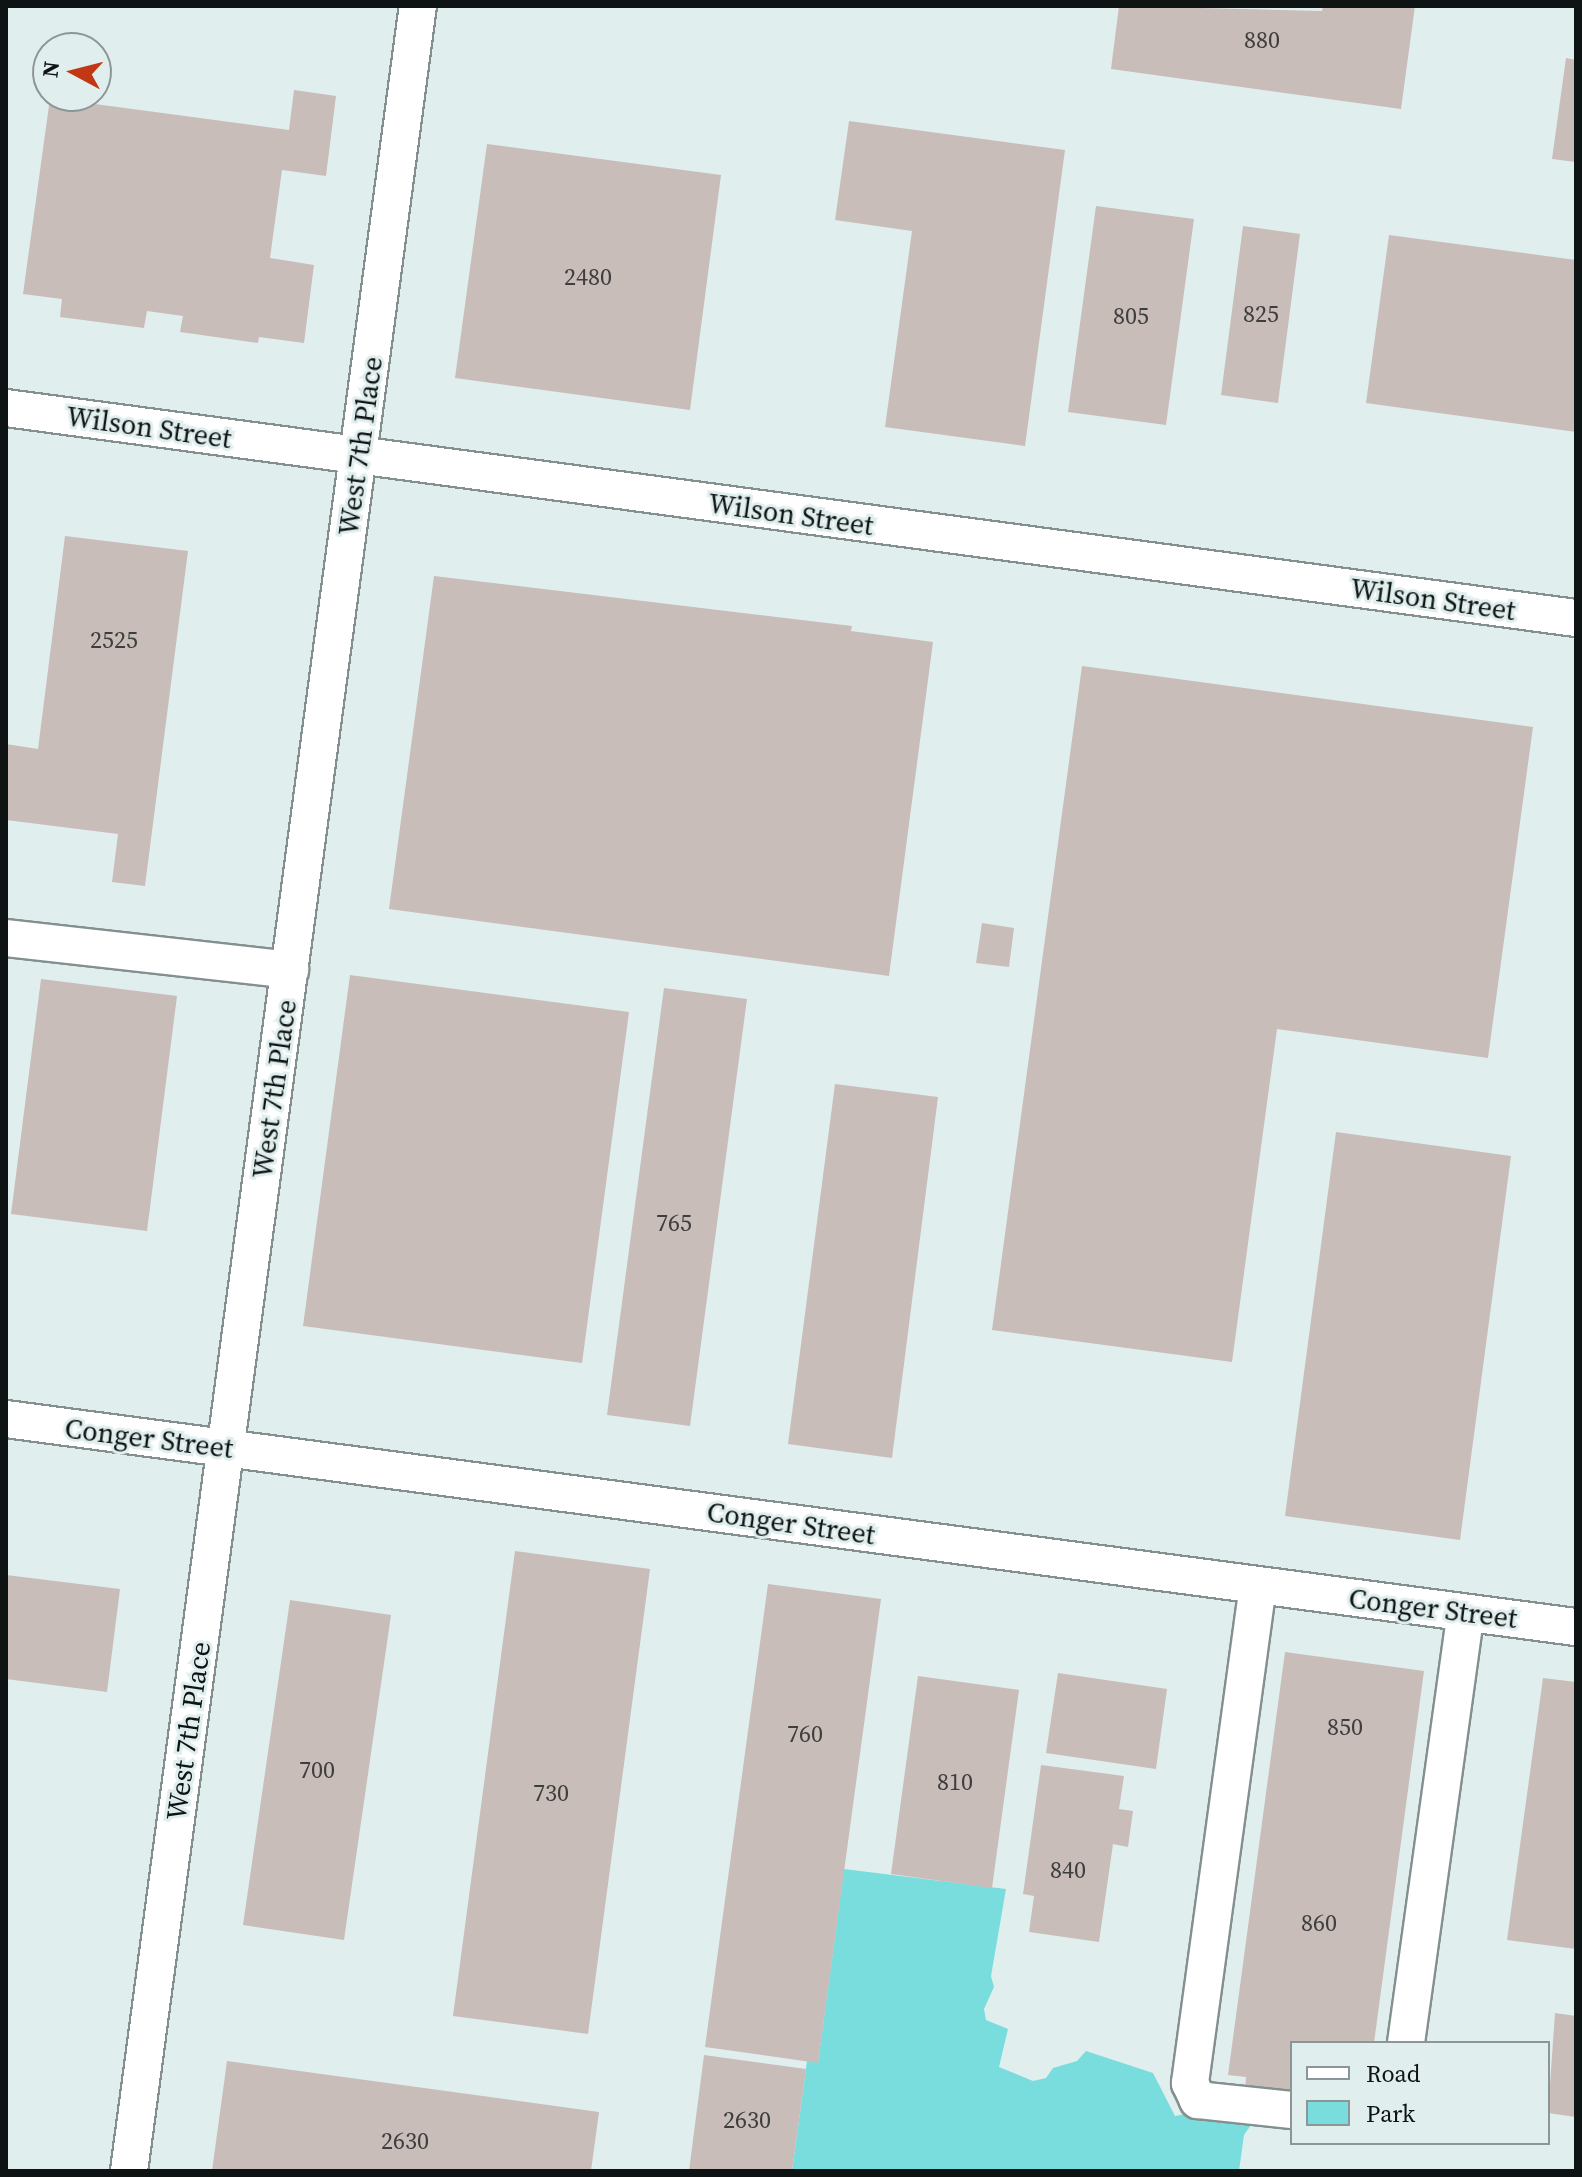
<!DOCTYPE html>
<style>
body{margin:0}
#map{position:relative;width:1582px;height:2177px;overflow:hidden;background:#e1eeee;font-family:"Source Serif 4",serif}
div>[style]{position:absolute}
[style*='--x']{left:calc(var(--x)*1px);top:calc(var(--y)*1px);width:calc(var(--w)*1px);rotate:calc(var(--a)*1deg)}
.green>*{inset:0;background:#79ddde}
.building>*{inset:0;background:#c9bdba}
.roads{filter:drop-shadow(2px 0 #848f8f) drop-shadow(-2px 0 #848f8f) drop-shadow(0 2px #848f8f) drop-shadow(0 -2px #848f8f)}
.minor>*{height:36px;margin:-18px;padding:0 18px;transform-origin:18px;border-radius:18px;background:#fff}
span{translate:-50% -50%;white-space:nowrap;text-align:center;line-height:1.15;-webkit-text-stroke:6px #e1eeee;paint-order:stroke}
.number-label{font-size:24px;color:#3d3e3d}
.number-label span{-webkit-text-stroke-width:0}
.street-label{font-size:28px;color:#0e1313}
.frame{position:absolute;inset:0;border:8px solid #0e1313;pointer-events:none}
.legend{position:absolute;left:1290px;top:2041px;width:260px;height:104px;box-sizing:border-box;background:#e1eeee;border:2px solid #8d9696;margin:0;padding:10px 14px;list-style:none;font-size:24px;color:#0e1313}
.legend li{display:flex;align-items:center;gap:16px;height:40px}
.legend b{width:40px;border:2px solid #8d9696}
.north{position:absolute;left:32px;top:32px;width:80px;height:80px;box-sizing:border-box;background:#e1eeee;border:2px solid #8d9696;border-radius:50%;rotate:277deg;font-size:22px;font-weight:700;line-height:32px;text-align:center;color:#0e1313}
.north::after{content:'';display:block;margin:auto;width:28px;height:36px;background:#c23815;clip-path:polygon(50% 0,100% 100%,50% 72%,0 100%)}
</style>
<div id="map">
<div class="green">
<div style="clip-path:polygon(844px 1869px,1006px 1889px,991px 1976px,994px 1987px,984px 2009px,986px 2020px,1008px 2029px,999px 2067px,1033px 2081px,1046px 2078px,1053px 2068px,1077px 2061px,1086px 2051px,1153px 2073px,1175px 2116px,1238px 2104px,1248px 2112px,1251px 2125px,1244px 2135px,1239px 2171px,792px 2171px,807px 2061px,818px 2062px)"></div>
</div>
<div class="building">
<div style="clip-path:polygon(1119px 6px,1322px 11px,1323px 6px,1415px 6px,1401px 109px,1111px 69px)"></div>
<div style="clip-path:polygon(1566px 58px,1576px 60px,1576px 162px,1552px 159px)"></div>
<div style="clip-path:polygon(294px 90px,336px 96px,326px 176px,282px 170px,270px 258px,314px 265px,304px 343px,259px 337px,258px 343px,180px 332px,183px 316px,147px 311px,144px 328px,60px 317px,62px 299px,23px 294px,50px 98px,289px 130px)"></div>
<div style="clip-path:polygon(849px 121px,1065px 150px,1025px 446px,885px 427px,912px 231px,835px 220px)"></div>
<div style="clip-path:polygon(487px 144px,721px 175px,690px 410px,455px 378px)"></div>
<div style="clip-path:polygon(1096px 206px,1194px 219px,1166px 425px,1068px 412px)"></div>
<div style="clip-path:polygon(1243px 226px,1300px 234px,1278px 403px,1221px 395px)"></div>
<div style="clip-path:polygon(1389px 235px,1576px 260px,1576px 432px,1366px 403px)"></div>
<div style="clip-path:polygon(65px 536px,188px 551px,145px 886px,112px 882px,118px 834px,6px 820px,6px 744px,38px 749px)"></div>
<div style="clip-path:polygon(434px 576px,852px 626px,851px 631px,933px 642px,889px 976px,389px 909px)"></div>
<div style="clip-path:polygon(1082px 666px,1533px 727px,1488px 1058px,1277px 1029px,1232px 1362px,992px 1330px)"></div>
<div style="clip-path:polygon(982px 923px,1014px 928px,1009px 967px,976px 963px)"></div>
<div style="clip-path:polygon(350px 975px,629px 1012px,582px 1363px,303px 1326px)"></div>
<div style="clip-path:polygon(41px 979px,177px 996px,147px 1231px,11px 1214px)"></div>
<div style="clip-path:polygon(664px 988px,747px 999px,690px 1426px,607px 1415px)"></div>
<div style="clip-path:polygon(835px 1084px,938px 1097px,892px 1458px,788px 1444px)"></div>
<div style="clip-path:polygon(1336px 1132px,1511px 1156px,1460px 1540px,1285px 1516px)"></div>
<div style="clip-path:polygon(515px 1551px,650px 1569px,588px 2034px,453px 2016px)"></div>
<div style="clip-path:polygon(6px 1575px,120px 1589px,107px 1692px,6px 1679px)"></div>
<div style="clip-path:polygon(768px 1584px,881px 1599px,818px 2063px,705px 2047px)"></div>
<div style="clip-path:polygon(290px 1600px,391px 1615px,344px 1940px,243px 1925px)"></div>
<div style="clip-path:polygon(1285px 1652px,1424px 1671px,1374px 2043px,1292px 2043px,1292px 2099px,1245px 2092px,1246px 2077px,1228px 2075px)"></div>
<div style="clip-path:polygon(1058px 1673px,1167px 1689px,1156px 1769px,1046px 1753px)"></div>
<div style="clip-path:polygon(918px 1676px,1019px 1690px,992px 1888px,891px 1874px)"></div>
<div style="clip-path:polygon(1543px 1678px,1576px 1682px,1576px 1949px,1507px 1940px)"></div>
<div style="clip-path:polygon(1041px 1765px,1124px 1776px,1119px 1809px,1133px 1811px,1128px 1847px,1113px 1844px,1099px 1942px,1029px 1932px,1034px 1896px,1023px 1894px)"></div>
<div style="clip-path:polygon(1555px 2013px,1576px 2016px,1576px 2117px,1548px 2113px)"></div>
<div style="clip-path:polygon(704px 2055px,806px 2069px,792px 2171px,689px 2171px)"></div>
<div style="clip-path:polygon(227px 2061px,599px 2112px,591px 2171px,212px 2171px)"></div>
</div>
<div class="roads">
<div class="minor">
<div style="--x:6;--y:408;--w:1584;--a:7.62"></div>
<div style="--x:6;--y:938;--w:286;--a:6.4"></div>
<div style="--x:6;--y:1419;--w:1584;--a:7.55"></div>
<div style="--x:1258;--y:1585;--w:503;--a:97.78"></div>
<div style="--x:1190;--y:2083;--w:19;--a:65"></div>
<div style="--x:1198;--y:2100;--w:95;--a:6.1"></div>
<div style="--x:1406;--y:2043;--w:434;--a:-82.1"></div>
<div style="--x:129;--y:2171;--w:2184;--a:-82.4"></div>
</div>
</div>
<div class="number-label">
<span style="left:1262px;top:40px">880</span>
<span style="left:588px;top:277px">2480</span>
<span style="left:1261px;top:314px">825</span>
<span style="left:1131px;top:316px">805</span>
<span style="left:114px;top:640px">2525</span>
<span style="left:674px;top:1223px">765</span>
<span style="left:1345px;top:1727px">850</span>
<span style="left:805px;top:1734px">760</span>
<span style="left:317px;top:1770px">700</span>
<span style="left:955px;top:1782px">810</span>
<span style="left:551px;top:1793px">730</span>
<span style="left:1068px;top:1870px">840</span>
<span style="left:1319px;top:1923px">860</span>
<span style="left:747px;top:2120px">2630</span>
<span style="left:405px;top:2141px">2630</span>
</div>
<div class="street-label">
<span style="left:149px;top:427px;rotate:8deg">Wilson Street</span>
<span style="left:360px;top:446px;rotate:-82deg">West 7th Place</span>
<span style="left:791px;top:514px;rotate:8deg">Wilson Street</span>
<span style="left:1433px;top:599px;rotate:8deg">Wilson Street</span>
<span style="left:274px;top:1089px;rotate:-82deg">West 7th Place</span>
<span style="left:149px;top:1438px;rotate:7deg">Conger Street</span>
<span style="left:791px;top:1523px;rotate:8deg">Conger Street</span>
<span style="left:1433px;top:1608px;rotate:7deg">Conger Street</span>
<span style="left:188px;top:1731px;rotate:-82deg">West 7th Place</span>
</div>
<div class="frame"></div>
<ul class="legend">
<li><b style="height:10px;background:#fff"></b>Road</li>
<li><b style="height:22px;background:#79ddde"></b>Park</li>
</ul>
<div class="north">N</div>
</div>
